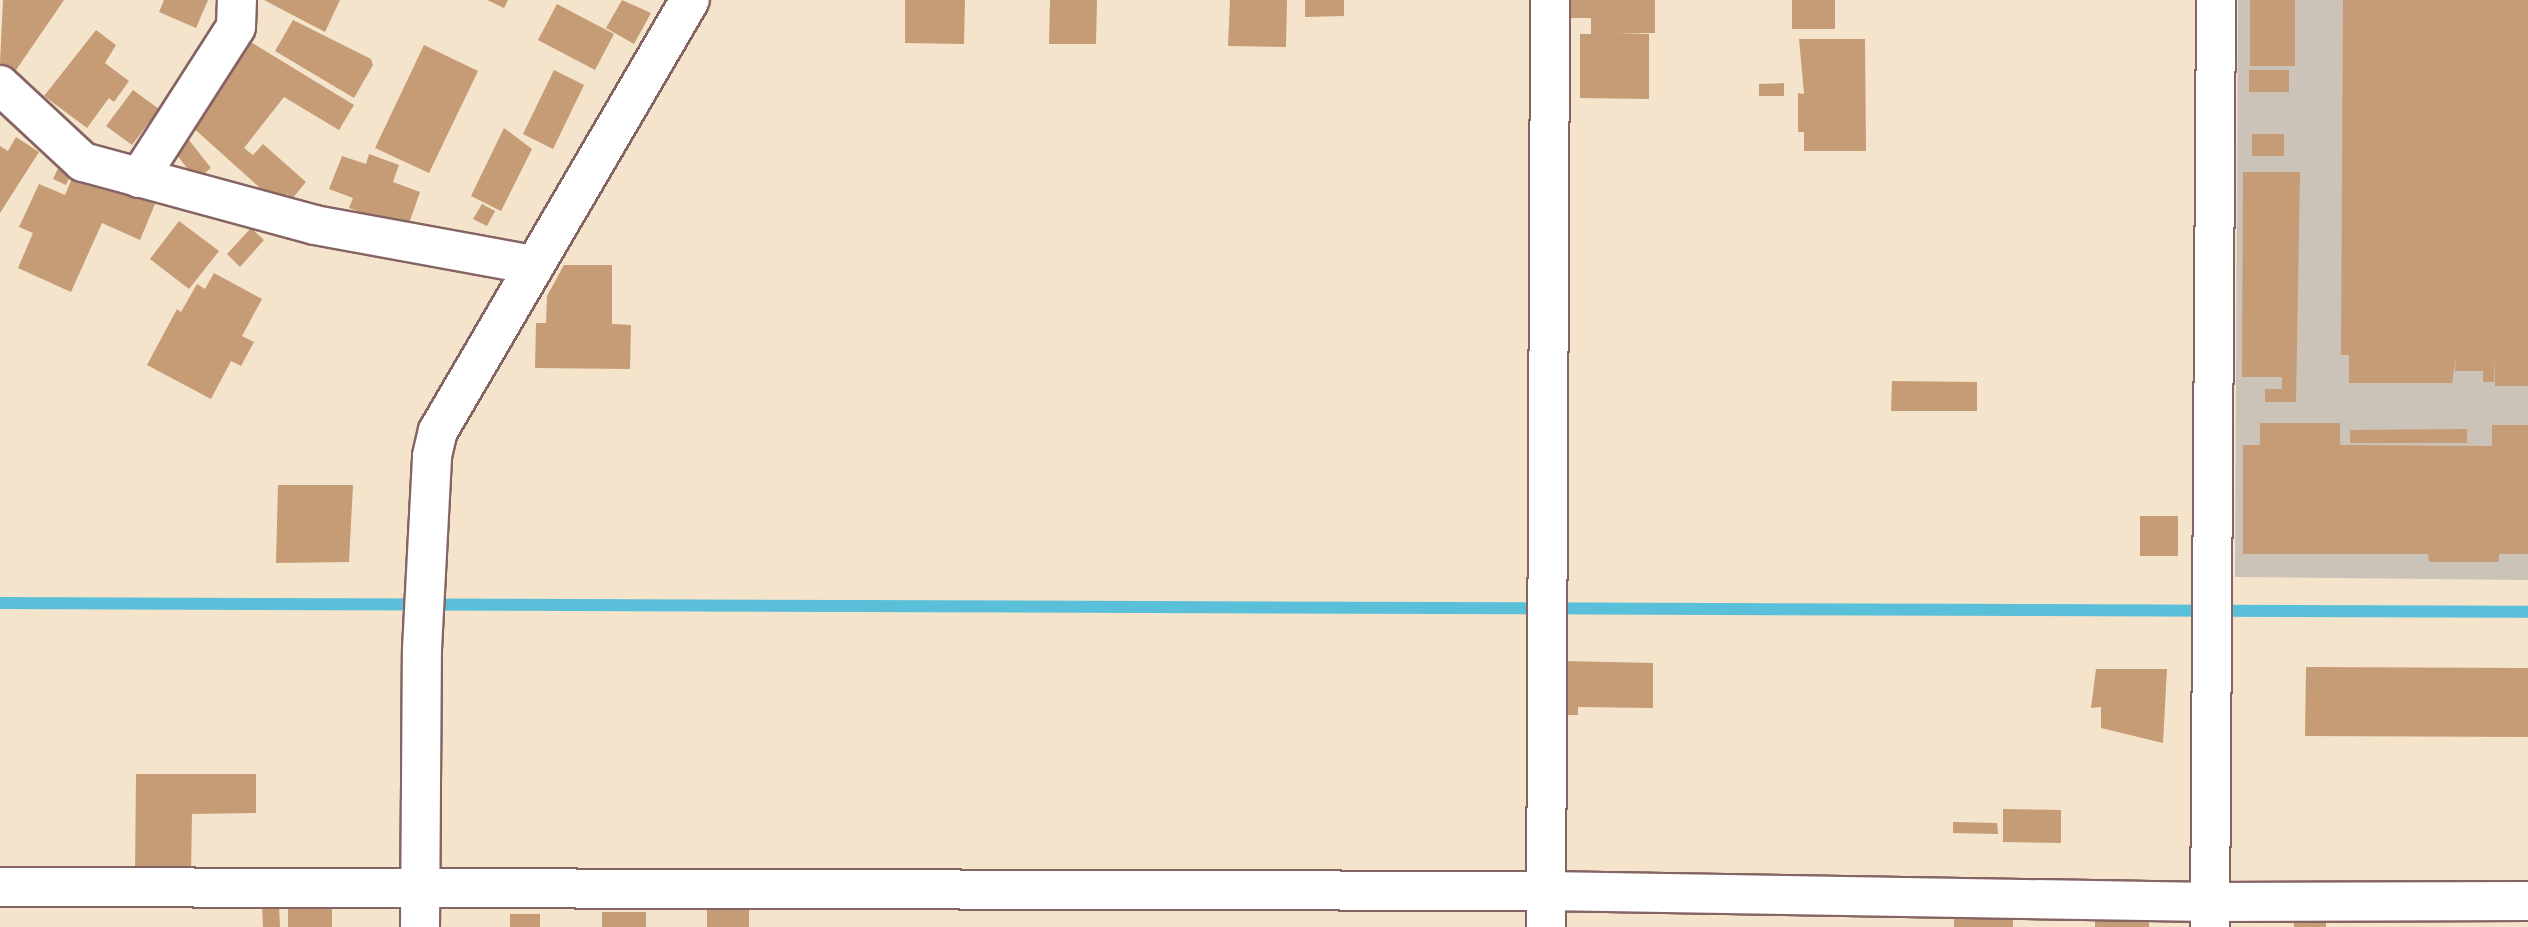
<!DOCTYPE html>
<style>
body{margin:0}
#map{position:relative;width:2528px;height:927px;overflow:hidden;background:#f5e4cc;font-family:"Architects Daughter",sans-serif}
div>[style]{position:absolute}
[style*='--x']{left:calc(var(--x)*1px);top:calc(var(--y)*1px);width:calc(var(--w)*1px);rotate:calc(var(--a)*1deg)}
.industrial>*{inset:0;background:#cbc2b8}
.stream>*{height:12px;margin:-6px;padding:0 6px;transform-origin:6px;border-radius:6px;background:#5abfd8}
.building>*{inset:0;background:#c59c75}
.roads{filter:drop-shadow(2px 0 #866463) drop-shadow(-2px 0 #866463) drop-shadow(0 2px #866463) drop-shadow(0 -2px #866463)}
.minor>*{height:38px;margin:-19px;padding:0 19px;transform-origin:19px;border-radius:19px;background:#fff}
span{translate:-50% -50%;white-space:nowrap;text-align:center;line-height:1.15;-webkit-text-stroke:7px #f7f3e8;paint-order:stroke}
</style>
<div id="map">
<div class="industrial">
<div style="clip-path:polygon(2238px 0,2528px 0,2528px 580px,2235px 577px)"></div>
</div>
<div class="stream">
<div style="--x:0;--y:603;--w:2528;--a:0.2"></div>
</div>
<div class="building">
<div style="clip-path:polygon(3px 0,64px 0,14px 73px,0 63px)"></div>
<div style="clip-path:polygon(164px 0,208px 0,196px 28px,159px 12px)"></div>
<div style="clip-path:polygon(264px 0,340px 0,325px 32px)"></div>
<div style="clip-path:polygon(487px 0,508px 0,504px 8px)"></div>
<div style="clip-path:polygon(622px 0,651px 13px,634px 44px,606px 28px)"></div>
<div style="clip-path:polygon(905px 0,965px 0,964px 44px,905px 43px)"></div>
<div style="clip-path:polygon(1050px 0,1097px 0,1096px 44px,1049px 44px)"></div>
<div style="clip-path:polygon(1230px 0,1287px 0,1286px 47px,1228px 46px)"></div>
<div style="clip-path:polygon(1305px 0,1344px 0,1344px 16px,1305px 17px)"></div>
<div style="clip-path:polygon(1568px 0,1655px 0,1655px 33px,1616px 33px,1649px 34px,1649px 99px,1580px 98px,1580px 34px,1591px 34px,1591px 18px,1569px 18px)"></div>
<div style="clip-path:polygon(1792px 0,1835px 0,1835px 29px,1792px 29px)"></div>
<div style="clip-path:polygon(2250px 0,2295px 0,2295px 66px,2250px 66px)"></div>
<div style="clip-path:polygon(2343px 0,2528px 0,2528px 386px,2495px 386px,2494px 355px,2494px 382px,2483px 382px,2483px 371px,2455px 371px,2456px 355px,2452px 383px,2349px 383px,2349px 355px,2341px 355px)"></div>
<div style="clip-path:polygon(557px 4px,614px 34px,595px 70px,538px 40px)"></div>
<div style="clip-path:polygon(293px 20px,371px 59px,373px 65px,354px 98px,275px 51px)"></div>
<div style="clip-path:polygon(96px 30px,116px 45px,105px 63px,129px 81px,114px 102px,109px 98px,87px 128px,44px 96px)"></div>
<div style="clip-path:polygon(241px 36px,354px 105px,339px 130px,284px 97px,244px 148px,253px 155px,263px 144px,306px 182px,292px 199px,287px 194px,278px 204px,190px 125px)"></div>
<div style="clip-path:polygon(1799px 39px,1865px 39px,1866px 151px,1804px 151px,1804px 132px,1798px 132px,1798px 93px,1804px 94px)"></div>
<div style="clip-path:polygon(424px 45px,478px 71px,429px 173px,375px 148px)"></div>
<div style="clip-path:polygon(554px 70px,584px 85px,553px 149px,523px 134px)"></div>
<div style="clip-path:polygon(2249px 70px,2289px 70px,2289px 92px,2249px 92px)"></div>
<div style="clip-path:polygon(1784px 83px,1784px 96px,1759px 96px,1759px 84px)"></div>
<div style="clip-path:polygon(133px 90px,159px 109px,132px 145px,106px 126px)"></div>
<div style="clip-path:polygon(504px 128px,532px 149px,501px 211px,471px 196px)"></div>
<div style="clip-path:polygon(2252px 134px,2284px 134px,2284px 156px,2252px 156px)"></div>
<div style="clip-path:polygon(16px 137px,39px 152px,0 213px,0 146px,8px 151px)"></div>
<div style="clip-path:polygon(189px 140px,211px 168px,196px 180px,174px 151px)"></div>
<div style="clip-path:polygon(369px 154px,399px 165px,393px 182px,420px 192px,407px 229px,349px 208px,353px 198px,329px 189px,342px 156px,366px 164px)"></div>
<div style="clip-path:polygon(61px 162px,74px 168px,66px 185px,53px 179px)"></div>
<div style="clip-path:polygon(75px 171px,155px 204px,140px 240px,102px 223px,71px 292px,18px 268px,33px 233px,19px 227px,39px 184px,65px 195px)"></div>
<div style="clip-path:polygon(2243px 172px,2300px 172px,2296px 402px,2265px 402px,2265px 389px,2282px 389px,2282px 377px,2242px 377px)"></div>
<div style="clip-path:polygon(482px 204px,495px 211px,487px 226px,473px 219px)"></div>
<div style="clip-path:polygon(179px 221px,219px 251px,189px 289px,150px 259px)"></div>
<div style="clip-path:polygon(251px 228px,264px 240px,240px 267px,227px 254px)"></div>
<div style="clip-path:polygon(564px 265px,612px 265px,612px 324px,631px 325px,630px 369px,535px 368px,536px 323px,546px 323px,547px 296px)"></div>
<div style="clip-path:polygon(214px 273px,262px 299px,242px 336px,254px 342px,241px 366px,231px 361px,211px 399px,147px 365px,177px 309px,181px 312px,197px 284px,205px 289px)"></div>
<div style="clip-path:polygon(1892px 381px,1977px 382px,1977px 411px,1891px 411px)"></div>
<div style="clip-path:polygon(2260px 423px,2340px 423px,2340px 445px,2492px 446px,2492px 425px,2528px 425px,2528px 554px,2499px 554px,2499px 562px,2429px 562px,2428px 554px,2243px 554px,2243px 445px,2260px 445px)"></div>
<div style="clip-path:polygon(2467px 429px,2467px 443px,2350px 443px,2350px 430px)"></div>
<div style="clip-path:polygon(278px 485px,353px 485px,349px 562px,276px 563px)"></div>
<div style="clip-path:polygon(2140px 516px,2178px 516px,2178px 556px,2140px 556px)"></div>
<div style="clip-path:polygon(1562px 661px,1653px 663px,1653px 708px,1578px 707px,1578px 715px,1562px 715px)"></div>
<div style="clip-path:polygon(2306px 667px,2528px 668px,2528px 737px,2305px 736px)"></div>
<div style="clip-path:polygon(2096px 669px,2167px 669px,2163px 743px,2101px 728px,2101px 707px,2091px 708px)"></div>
<div style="clip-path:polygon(136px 774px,256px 774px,256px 813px,192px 814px,191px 876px,135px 876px)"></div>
<div style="clip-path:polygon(2003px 809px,2061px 810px,2061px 843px,2003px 842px)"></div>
<div style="clip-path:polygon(1953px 822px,1997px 823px,1998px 834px,1953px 833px)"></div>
<div style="clip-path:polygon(332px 903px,332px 927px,288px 927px,288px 904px)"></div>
<div style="clip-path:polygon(279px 904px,280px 927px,263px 927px,262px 905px)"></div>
<div style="clip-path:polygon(707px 905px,749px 905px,749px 927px,707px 927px)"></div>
<div style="clip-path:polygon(602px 912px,646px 912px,646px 927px,602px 927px)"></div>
<div style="clip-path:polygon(2293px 913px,2326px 913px,2326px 927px,2294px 927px)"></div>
<div style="clip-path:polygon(510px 914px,540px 914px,540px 927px,510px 927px)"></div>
<div style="clip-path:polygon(2095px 914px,2149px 914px,2149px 927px,2095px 927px)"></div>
<div style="clip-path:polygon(1954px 916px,2013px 917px,2013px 927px,1954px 927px)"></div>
</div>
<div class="roads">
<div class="minor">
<div style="--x:0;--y:85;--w:113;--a:42.9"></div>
<div style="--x:83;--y:162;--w:240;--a:15.2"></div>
<div style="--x:315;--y:225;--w:223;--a:10.4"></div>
<div style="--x:139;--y:178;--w:179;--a:-57.3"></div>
<div style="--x:236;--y:27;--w:27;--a:-88"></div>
<div style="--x:0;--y:887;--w:1546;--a:0.15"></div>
<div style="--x:1546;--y:891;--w:664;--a:0.95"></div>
<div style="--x:2210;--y:902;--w:318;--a:-0.2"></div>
<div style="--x:420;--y:927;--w:278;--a:-89.6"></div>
<div style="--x:422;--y:649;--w:193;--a:-87"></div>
<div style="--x:432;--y:456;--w:26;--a:-77"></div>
<div style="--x:438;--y:431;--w:499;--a:-59.7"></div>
<div style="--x:1546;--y:927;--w:927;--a:-89.75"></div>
<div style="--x:2210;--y:927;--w:927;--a:-89.63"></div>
</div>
</div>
</div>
